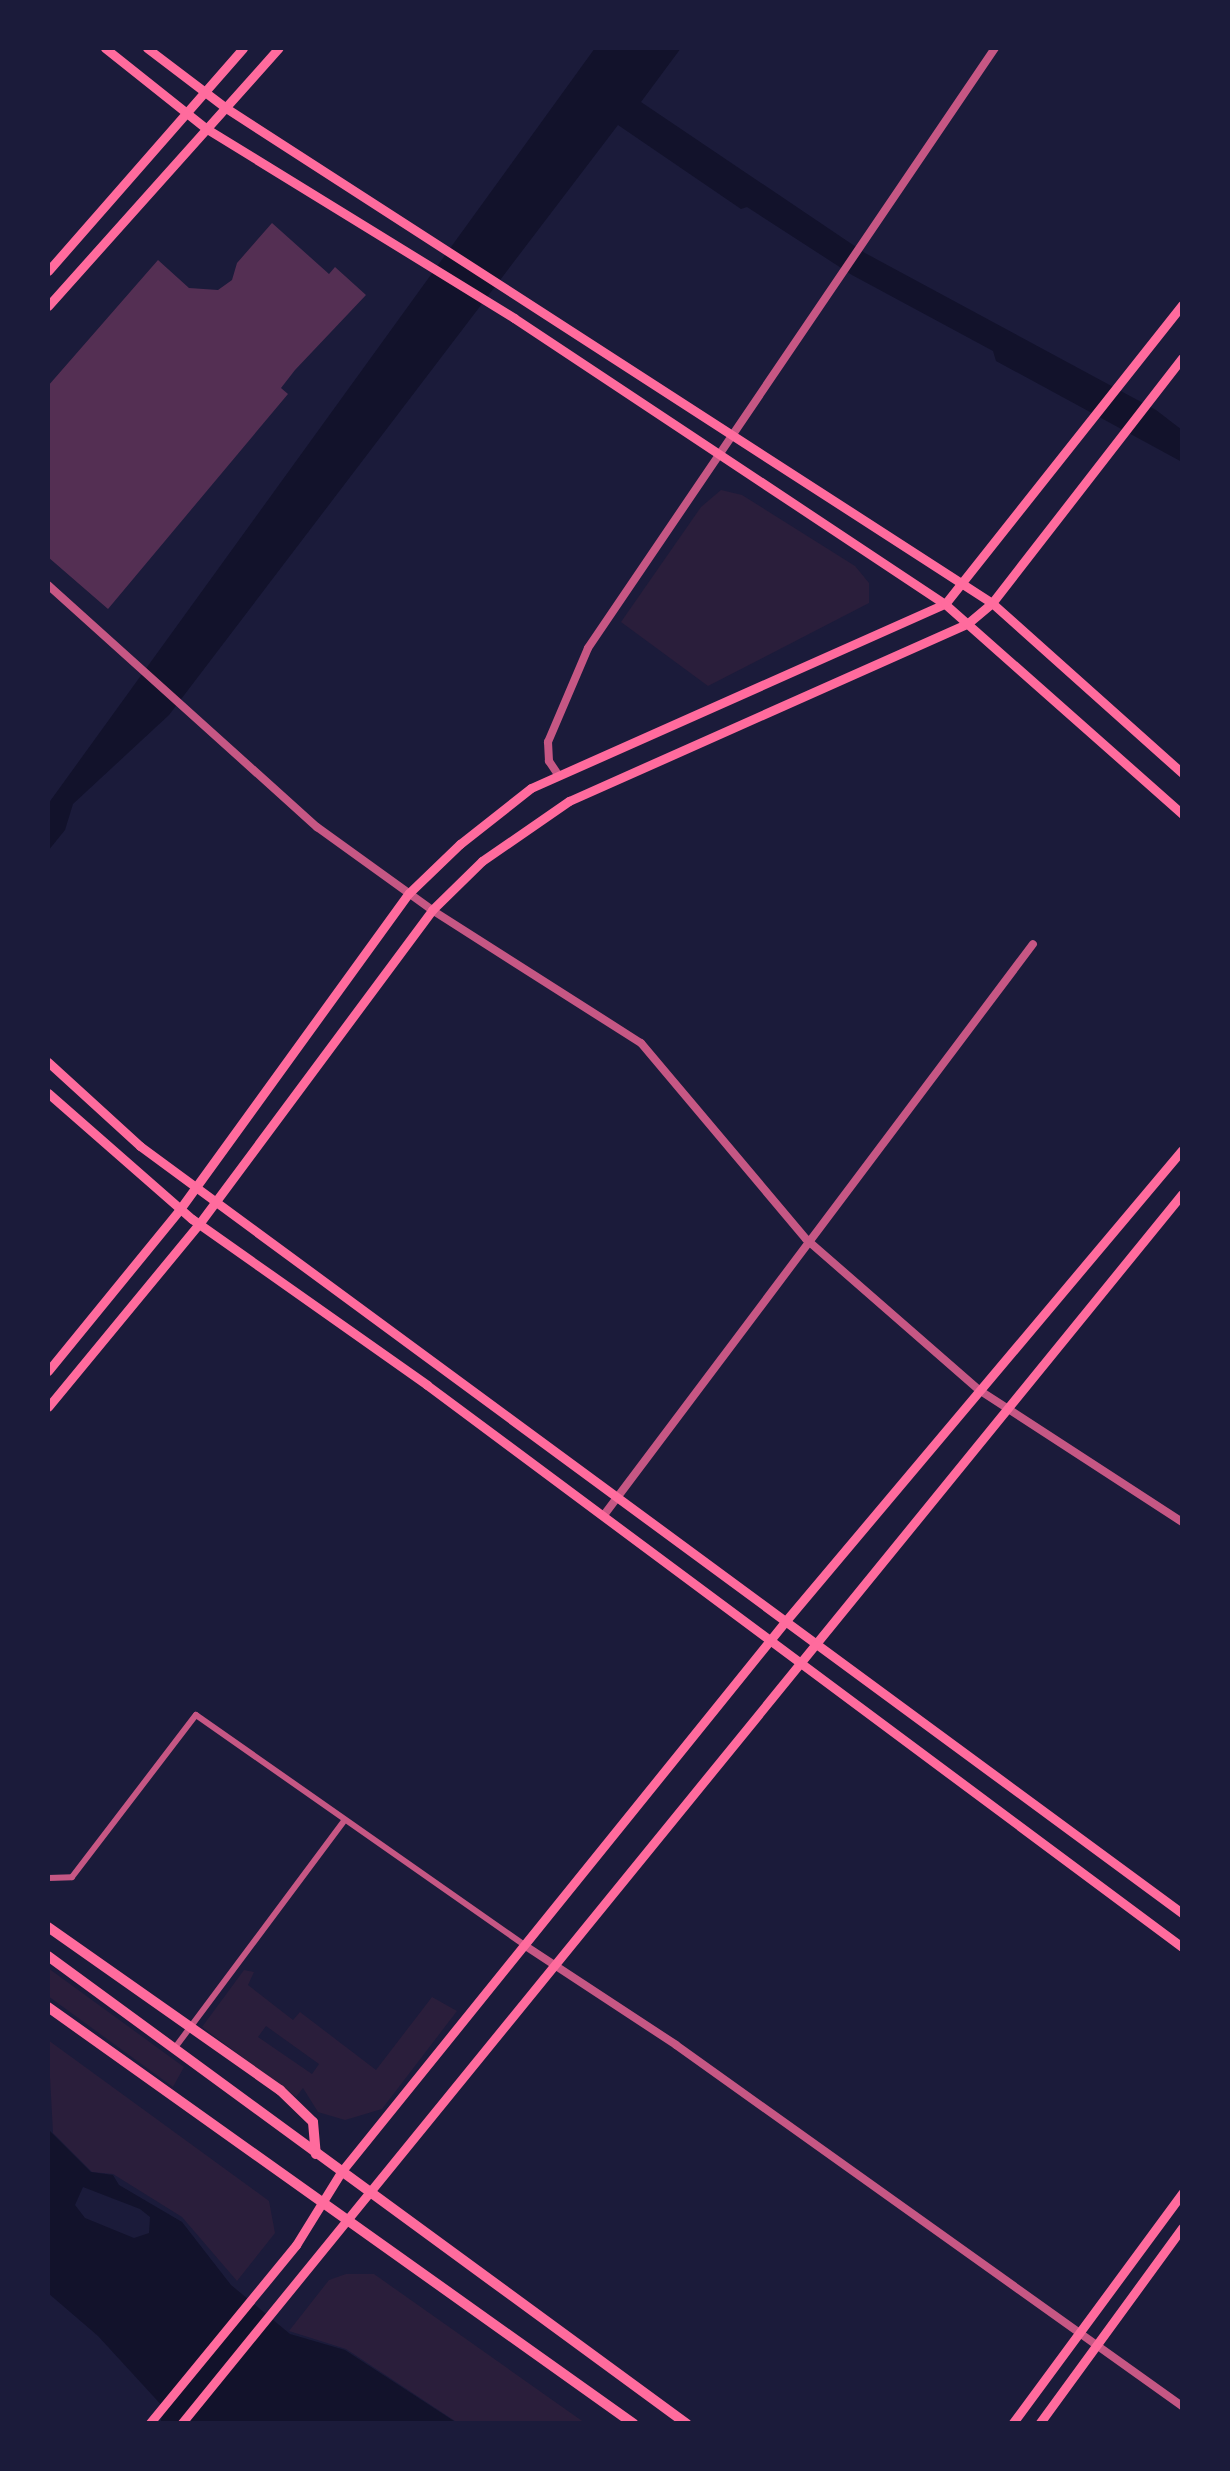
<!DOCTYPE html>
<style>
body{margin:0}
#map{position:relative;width:1230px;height:2471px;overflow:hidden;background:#1b1b3a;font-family:"Roboto Condensed",sans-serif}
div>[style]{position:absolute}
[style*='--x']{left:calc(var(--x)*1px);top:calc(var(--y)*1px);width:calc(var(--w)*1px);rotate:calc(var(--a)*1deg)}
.green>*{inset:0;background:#2a1e3b}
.water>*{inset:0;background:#12122b}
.building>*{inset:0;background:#542f53}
.minor>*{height:6px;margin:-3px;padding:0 3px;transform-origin:3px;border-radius:3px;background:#c65784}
.tertiary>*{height:8px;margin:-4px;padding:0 4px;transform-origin:4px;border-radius:4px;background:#c65784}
.secondary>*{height:9px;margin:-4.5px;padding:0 4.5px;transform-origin:4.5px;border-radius:4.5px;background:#ff6b9d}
.primary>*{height:9px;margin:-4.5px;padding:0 4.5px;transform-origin:4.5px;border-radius:4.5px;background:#ff6b9d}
.trunk>*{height:10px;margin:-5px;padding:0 5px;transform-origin:5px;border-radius:5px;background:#ff6b9d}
span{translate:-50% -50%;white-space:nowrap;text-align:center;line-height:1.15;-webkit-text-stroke:10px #1b1b3a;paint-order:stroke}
.frame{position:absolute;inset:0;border:50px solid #1b1b3a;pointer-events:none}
</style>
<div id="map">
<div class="green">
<div style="clip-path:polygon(721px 490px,742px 495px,855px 566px,869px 583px,869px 603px,708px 686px,621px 622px,701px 507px)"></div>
<div style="clip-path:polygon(48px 1968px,184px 2067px,173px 2087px,48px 1996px)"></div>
<div style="clip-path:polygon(evenodd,244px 1970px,254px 1972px,248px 1985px,293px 2020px,300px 2012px,376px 2070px,432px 1997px,457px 2011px,382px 2109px,345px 2120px,318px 2112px,303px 2088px,296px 2097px,202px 2027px,244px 1970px,266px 2026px,319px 2064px,312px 2074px,258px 2037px,266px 2026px)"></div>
<div style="clip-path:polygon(48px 2040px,269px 2201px,275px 2233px,237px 2281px,182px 2217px,113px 2174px,92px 2172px,53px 2133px)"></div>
<div style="clip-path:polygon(346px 2274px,374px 2274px,585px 2423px,458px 2423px,346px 2349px,289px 2331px,329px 2280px)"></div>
</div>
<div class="water">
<div style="clip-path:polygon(595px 48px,681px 48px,641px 102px,865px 253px,1156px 410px,1182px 430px,1182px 462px,996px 361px,993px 351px,852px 275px,747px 207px,741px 209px,618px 125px,169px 715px,73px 804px,65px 830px,48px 851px,48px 804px)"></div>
<div style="clip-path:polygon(evenodd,48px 2129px,91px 2172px,113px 2175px,119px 2185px,182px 2222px,231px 2285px,290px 2334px,345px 2350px,457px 2423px,160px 2423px,165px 2409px,98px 2336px,48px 2293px,48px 2129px,83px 2187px,140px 2209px,150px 2217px,149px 2233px,134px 2238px,85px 2218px,75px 2205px,83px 2187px)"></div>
</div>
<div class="building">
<div style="clip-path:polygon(272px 223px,329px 274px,335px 267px,366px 295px,295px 370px,281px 388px,288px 394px,108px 609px,48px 557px,48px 386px,158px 260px,189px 288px,218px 290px,232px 280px,237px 263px)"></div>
</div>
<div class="minor">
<div style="--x:48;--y:1878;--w:24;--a:-2"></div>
<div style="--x:72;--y:1877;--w:204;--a:-52.6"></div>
<div style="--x:196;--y:1715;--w:401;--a:35"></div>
<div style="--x:174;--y:2049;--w:283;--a:-53.3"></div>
</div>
<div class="tertiary">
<div style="--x:48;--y:585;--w:362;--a:42"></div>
<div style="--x:317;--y:827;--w:142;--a:35.8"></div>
<div style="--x:432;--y:910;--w:248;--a:32.5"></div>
<div style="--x:641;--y:1043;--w:256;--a:49.9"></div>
<div style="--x:806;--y:1239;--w:230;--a:41.1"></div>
<div style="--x:979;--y:1390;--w:242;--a:33"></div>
<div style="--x:559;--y:776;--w:18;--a:-124"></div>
<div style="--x:549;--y:761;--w:19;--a:-93"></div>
<div style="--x:548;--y:742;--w:102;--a:-66.9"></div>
<div style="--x:588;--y:648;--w:725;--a:-55.85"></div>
<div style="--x:604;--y:1515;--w:714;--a:-53.08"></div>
<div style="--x:524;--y:1945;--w:182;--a:33.3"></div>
<div style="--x:676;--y:2045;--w:622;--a:35.51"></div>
</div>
<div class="secondary">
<div style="--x:48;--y:1062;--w:125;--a:42.4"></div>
<div style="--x:140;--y:1146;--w:1294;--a:36.36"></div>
<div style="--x:48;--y:1093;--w:191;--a:41.2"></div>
<div style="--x:192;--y:1219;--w:288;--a:35.2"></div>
<div style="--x:427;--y:1385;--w:941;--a:36.66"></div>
<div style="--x:48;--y:1371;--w:209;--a:-50.8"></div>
<div style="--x:180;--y:1209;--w:390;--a:-54.1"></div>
<div style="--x:409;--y:893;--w:71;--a:-43.9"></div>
<div style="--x:460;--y:844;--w:90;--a:-38.3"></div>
<div style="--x:531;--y:788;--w:453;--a:-24"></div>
<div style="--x:945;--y:604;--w:382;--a:-51.6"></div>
<div style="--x:48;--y:1407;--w:237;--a:-50.5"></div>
<div style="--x:199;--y:1224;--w:391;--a:-53.4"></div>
<div style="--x:432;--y:910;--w:70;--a:-44.4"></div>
<div style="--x:482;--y:861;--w:106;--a:-34.6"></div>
<div style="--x:569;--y:801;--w:436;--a:-24"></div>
<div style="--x:967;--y:624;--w:33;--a:-40"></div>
<div style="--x:992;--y:603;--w:310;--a:-52.2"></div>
<div style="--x:1012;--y:2424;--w:287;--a:-53.6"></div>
<div style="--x:1039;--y:2424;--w:243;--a:-53.9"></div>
</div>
<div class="primary">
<div style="--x:105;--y:48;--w:130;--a:38.5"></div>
<div style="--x:207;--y:129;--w:361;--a:31.6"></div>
<div style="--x:514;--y:318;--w:517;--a:33.57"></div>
<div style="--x:945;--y:604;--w:317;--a:41.5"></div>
<div style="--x:147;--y:48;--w:99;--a:37.2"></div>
<div style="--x:226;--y:108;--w:912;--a:32.87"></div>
<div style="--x:992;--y:603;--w:255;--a:41.8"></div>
<div style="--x:48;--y:271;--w:296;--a:-48.8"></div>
<div style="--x:48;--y:306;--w:346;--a:-48.2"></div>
<div style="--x:149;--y:2424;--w:232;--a:-50.6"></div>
<div style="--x:296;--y:2245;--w:86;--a:-58.3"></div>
<div style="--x:341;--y:2172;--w:705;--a:-51.1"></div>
<div style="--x:784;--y:1623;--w:618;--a:-49.92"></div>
<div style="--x:181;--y:2424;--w:1586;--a:-50.86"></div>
</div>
<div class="trunk">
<div style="--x:48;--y:1927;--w:284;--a:35.1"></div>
<div style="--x:280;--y:2090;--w:46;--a:44.1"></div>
<div style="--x:313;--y:2122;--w:32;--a:85"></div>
<div style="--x:48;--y:1956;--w:792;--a:36.22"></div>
<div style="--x:48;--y:2007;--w:719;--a:35.44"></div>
</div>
<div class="frame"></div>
</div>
